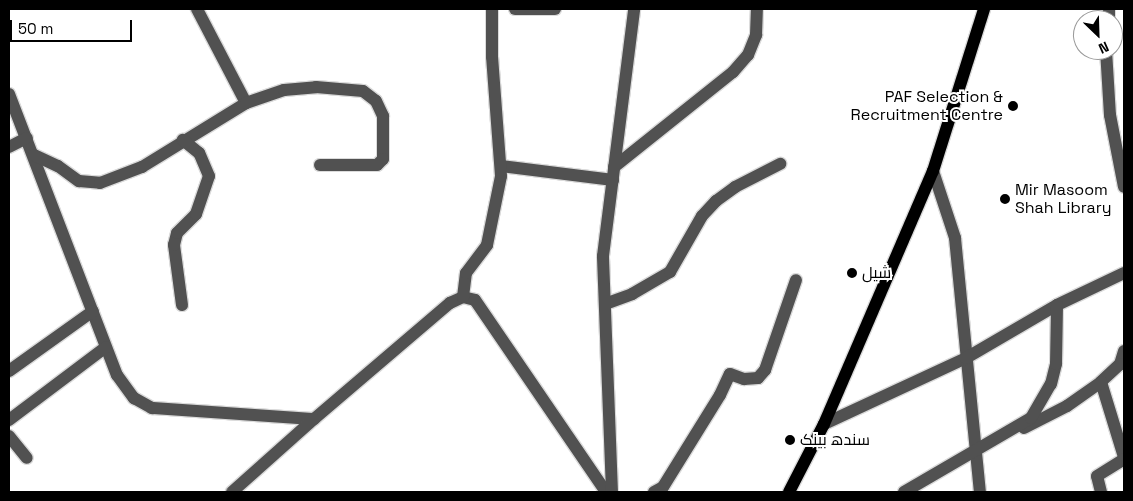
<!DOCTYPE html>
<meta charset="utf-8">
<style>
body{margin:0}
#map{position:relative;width:1133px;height:501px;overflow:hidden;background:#fff;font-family:"Space Grotesk",Cairo,sans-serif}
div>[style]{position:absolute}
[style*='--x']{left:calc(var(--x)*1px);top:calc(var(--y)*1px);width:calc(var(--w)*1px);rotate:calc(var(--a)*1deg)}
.roads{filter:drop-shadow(1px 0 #dbdbdb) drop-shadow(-1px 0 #dbdbdb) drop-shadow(0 1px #dbdbdb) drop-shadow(0 -1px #dbdbdb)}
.minor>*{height:12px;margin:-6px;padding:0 6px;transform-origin:6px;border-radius:6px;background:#515151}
.major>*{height:12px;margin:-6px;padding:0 6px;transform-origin:6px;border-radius:6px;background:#000}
.dots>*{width:14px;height:14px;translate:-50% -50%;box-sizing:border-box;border:2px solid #fff;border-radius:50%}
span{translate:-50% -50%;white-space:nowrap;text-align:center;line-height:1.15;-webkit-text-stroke:4px #fff;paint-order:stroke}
.poi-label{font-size:16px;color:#000}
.right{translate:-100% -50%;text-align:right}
.left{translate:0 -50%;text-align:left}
.frame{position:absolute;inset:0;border:10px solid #000;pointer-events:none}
.north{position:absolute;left:1073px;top:10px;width:50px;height:50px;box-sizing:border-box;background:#fff;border:1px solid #999;border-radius:50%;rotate:156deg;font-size:14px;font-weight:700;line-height:20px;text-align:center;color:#000}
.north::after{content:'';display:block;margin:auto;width:18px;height:22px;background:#000;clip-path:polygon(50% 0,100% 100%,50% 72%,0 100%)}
.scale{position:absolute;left:10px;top:20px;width:122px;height:22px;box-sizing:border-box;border:2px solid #000;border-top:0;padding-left:6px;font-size:15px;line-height:18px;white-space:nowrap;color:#000;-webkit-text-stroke:4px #fff;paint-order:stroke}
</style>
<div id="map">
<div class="roads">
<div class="minor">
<div style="--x:197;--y:9;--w:106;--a:62.5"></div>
<div style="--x:515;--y:9;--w:40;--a:0"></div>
<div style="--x:1109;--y:20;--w:11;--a:-90"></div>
<div style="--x:1106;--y:50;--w:65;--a:86.5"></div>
<div style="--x:1110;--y:115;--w:73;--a:79"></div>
<div style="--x:9;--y:94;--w:301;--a:69"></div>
<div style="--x:117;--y:375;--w:29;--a:54"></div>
<div style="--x:134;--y:398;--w:21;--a:29"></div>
<div style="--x:152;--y:408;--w:162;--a:3.9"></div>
<div style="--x:314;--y:419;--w:179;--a:-40.5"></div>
<div style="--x:450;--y:303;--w:14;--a:-25"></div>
<div style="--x:463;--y:297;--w:12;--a:14"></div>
<div style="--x:475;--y:300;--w:232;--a:55.7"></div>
<div style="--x:9;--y:147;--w:20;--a:-27"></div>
<div style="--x:34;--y:155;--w:26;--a:25"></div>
<div style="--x:58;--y:166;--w:26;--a:36"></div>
<div style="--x:79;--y:181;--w:21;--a:5"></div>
<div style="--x:100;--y:183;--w:45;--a:-20.9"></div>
<div style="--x:142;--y:167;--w:122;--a:-31.6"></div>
<div style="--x:246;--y:103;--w:40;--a:-18.9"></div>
<div style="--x:284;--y:90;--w:32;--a:-5"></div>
<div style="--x:316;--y:87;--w:47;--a:4.9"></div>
<div style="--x:363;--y:91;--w:16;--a:38"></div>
<div style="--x:376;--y:101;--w:17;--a:65"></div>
<div style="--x:383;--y:116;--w:43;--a:90"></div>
<div style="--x:383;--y:159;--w:8;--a:135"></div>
<div style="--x:377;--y:165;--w:57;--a:180"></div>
<div style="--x:501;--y:166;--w:113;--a:7.1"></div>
<div style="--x:614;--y:167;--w:152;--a:-38.6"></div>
<div style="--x:733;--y:72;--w:23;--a:-49"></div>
<div style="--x:748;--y:55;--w:22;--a:-68"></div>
<div style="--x:756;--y:35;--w:26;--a:-88"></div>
<div style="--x:933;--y:171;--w:71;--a:71.8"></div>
<div style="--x:955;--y:238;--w:255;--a:84.4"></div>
<div style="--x:463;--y:297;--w:24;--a:-83"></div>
<div style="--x:466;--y:273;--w:35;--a:-53"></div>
<div style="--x:487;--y:245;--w:70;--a:-78.5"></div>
<div style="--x:501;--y:176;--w:119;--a:-94.3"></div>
<div style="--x:492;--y:57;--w:48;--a:-90"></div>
<div style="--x:605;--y:304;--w:29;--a:-20"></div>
<div style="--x:632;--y:294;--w:44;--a:-30.1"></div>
<div style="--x:670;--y:272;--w:64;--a:-60.3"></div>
<div style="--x:702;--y:216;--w:21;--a:-47"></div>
<div style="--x:716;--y:201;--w:24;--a:-36"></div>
<div style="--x:735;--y:187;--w:51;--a:-27.1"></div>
<div style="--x:182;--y:305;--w:61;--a:-97.6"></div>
<div style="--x:174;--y:245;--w:12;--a:-76"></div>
<div style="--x:177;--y:233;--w:27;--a:-45"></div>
<div style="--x:196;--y:214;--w:40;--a:-71.1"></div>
<div style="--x:209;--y:176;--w:25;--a:-113"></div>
<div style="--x:199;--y:153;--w:21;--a:-141"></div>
<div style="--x:1124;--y:351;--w:14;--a:107"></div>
<div style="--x:1120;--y:364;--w:26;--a:137"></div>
<div style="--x:1101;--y:382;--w:78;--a:73"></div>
<div style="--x:9;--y:371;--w:103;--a:-35.5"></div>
<div style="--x:9;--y:420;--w:121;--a:-37"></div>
<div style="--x:824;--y:424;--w:157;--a:-24.9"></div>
<div style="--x:966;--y:358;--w:105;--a:-30.2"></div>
<div style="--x:1057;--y:305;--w:74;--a:-25.5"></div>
<div style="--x:1024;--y:428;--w:48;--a:-27.1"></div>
<div style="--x:1067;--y:406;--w:42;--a:-35.2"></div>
<div style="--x:9;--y:436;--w:28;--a:51"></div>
<div style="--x:232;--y:492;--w:110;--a:-41.7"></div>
<div style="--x:612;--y:492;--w:236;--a:-92.2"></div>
<div style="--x:603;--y:256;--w:249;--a:-82.8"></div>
<div style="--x:654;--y:492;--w:10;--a:-29"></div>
<div style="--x:663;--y:487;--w:108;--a:-58.2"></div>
<div style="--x:720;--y:395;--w:23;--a:-65"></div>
<div style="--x:730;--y:374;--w:15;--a:20"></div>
<div style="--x:744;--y:379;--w:14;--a:-4"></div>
<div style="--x:758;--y:378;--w:11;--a:-49"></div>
<div style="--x:765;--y:370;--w:95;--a:-71"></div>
<div style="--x:904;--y:492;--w:147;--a:-30.2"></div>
<div style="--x:1031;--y:418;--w:39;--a:-60"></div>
<div style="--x:1051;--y:384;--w:21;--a:-76"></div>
<div style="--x:1056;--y:364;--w:59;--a:-89"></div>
<div style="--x:1101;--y:492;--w:16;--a:-104"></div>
<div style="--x:1097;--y:476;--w:32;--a:-32"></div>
</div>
<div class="major">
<div style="--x:789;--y:492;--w:76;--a:-62.8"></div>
<div style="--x:824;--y:424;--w:275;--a:-66.7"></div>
<div style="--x:933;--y:171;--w:170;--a:-72.5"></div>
</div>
</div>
<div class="dots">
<div style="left:1013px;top:106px;background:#000"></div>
<div style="left:1005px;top:199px;background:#000"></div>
<div style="left:852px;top:273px;background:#000"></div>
<div style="left:790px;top:440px;background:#000"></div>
</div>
<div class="poi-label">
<span class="right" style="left:1003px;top:106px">PAF Selection &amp;<br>Recruitment Centre</span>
<span class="left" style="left:1015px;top:199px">Mir Masoom<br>Shah Library</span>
<span class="left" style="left:862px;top:273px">شیل</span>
<span class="left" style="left:800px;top:440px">سندھ بینک</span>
</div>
<div class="frame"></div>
<div class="north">N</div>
<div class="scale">50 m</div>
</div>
